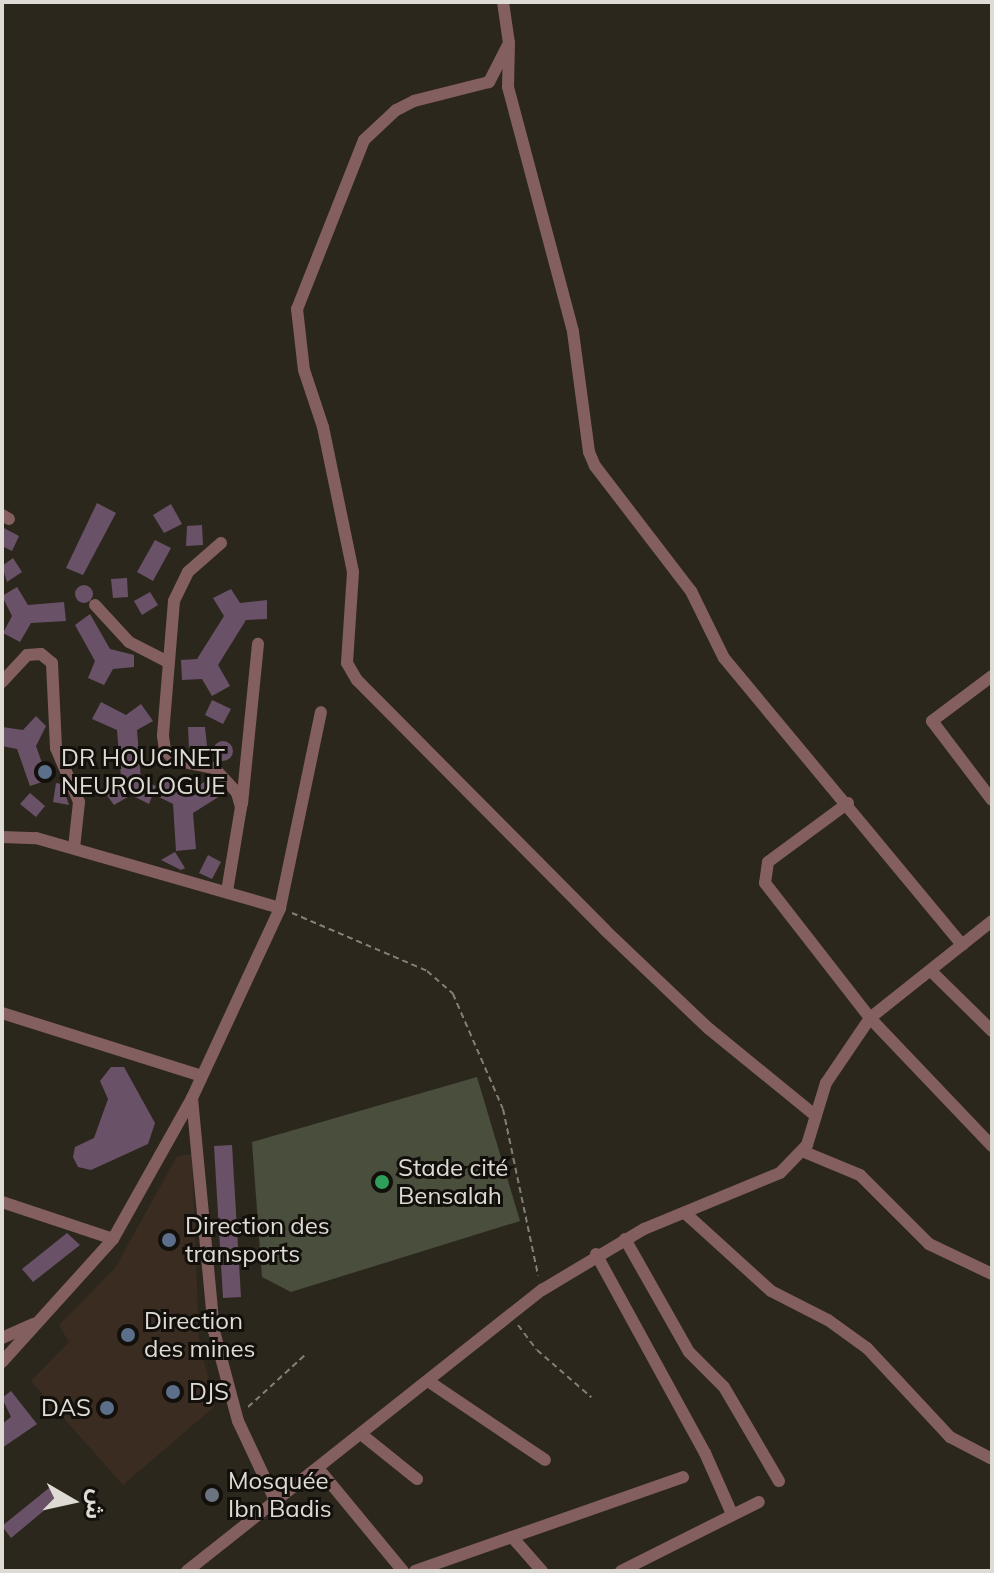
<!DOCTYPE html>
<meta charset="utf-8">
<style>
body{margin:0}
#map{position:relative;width:994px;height:1573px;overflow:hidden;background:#2c271d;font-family:Mulish,"Noto Sans Arabic",sans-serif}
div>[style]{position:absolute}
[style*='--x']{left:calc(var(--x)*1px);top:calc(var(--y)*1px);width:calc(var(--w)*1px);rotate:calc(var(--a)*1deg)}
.commercial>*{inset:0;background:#3a2c20}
.green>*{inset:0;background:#4a4f3d}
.building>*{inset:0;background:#695268}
.round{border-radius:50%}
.path>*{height:2px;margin-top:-1px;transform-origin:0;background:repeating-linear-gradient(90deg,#837f76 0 6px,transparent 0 10px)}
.street>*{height:12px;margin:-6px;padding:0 6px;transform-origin:6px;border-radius:6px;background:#835f5f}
.dots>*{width:22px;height:22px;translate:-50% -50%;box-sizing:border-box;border:4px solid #13100c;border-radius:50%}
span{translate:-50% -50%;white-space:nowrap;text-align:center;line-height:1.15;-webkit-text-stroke:6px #13100c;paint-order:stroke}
.poi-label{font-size:24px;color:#dedbd4}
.left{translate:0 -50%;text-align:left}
.right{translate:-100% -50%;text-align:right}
.frame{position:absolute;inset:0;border:4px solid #dedbd4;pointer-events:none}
.north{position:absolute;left:32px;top:1461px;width:80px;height:80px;-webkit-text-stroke:6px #13100c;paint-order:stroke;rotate:99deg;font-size:22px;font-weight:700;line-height:32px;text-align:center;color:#dedbd4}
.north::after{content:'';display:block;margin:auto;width:28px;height:36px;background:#dedbd4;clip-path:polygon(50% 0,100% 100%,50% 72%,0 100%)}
</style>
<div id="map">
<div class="commercial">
<div style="clip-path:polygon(192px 1154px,199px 1340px,215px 1406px,123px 1485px,31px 1381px,69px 1342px,59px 1325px,115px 1268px,177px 1156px)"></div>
</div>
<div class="green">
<div style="clip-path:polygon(477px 1077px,520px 1221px,291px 1292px,262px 1277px,252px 1142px)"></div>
</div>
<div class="building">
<div style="clip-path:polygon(97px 503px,116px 513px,83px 575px,66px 568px)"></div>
<div style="clip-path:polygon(171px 504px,182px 524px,164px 533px,153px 515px)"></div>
<div style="clip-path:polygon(202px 525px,203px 545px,186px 546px,187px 526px)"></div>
<div style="clip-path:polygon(2px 527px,19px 536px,12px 551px,2px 546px)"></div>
<div style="clip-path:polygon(155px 540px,171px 548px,153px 581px,137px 572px)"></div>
<div style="clip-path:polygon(13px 558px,22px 572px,7px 582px,2px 566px)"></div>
<div style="clip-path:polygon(127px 578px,128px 597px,113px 598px,111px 579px)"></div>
<div class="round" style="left:75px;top:585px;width:18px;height:18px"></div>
<div style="clip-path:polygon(17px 587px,28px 605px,64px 602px,66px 621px,31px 623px,20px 642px,3px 633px,12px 616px,2px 596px)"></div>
<div style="clip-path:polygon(231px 589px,240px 603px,267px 600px,267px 619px,246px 620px,218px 665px,230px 686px,212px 696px,202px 679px,182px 680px,181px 660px,197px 659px,224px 616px,213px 598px)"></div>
<div style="clip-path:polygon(150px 592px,158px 605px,142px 615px,134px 601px)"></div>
<div style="clip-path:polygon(90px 614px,110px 649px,134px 655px,134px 667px,113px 669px,104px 685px,88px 678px,95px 661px,75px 625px)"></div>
<div style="clip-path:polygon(212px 700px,231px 709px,223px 724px,205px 715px)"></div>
<div style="clip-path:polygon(101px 702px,126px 715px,141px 704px,153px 721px,137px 730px,141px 779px,156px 786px,149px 804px,131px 795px,114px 805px,103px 790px,121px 778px,117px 730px,92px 719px)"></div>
<div style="clip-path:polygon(36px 716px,46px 726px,36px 746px,48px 780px,30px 786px,17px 749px,2px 746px,2px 727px,23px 730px)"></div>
<div style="clip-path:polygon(188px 727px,205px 727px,207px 746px,189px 748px)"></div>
<div class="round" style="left:213px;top:741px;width:20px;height:20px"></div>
<div style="clip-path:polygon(210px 778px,220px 796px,193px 813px,196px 849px,176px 851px,173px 804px,157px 796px,165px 779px,191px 791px)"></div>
<div style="clip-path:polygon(56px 783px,62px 784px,69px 805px,53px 802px)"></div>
<div style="clip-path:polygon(30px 793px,45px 806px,36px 817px,20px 804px)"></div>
<div style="clip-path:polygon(175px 852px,185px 868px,181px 870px,161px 860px)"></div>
<div style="clip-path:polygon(208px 855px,221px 862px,212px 879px,199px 873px)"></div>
<div style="clip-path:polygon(111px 1067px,124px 1067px,155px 1123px,148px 1144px,91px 1170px,78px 1167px,73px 1157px,75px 1147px,94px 1138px,108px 1099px,100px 1081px)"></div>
<div style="clip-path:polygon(232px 1145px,241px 1297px,223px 1298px,214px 1146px)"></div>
<div style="clip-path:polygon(67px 1233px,80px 1245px,33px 1282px,22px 1269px)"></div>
<div style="clip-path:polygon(11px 1391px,37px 1424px,2px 1448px,2px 1424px,11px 1417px,2px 1398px)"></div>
<div style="clip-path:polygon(49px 1488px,58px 1499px,11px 1538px,2px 1526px)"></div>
</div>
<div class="path">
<div style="--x:292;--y:913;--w:147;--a:23.2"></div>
<div style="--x:427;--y:971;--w:35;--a:41"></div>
<div style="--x:453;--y:994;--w:125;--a:66.5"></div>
<div style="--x:503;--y:1109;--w:170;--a:78.1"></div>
<div style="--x:518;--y:1325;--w:31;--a:53"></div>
<div style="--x:537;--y:1350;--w:72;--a:41"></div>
<div style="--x:248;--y:1407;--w:79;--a:-42.4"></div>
</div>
<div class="street">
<div style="--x:503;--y:2;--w:41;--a:81.7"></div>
<div style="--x:509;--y:43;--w:44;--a:91.3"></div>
<div style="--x:508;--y:87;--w:253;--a:75.1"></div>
<div style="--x:573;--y:332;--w:121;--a:82.4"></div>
<div style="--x:589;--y:452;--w:15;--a:67"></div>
<div style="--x:595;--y:466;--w:158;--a:52.5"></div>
<div style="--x:691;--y:591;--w:75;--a:63.8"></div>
<div style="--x:724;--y:658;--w:373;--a:50.3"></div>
<div style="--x:509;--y:43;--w:44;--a:117.1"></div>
<div style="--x:489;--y:82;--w:77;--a:165.8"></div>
<div style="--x:414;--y:101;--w:20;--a:153"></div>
<div style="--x:396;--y:110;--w:44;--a:136.8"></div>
<div style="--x:364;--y:140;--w:182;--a:111.6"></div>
<div style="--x:297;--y:309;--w:61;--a:83.5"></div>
<div style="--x:304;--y:370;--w:60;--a:71.6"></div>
<div style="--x:323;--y:427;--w:148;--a:78.3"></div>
<div style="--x:353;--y:572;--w:91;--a:93.8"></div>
<div style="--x:347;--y:663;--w:20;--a:60"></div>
<div style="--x:357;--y:680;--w:352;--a:45.2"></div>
<div style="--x:605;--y:930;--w:142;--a:43.6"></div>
<div style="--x:708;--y:1028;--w:139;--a:39.2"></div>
<div style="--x:2;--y:515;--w:8;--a:30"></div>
<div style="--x:221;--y:543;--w:44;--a:138.7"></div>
<div style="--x:188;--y:572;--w:32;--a:116"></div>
<div style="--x:174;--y:601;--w:135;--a:94.7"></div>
<div style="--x:163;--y:736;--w:14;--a:82"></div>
<div style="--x:165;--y:750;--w:13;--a:48"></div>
<div style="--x:174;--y:760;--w:41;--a:11.3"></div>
<div style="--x:214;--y:768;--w:34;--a:47"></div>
<div style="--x:237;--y:793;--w:15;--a:74"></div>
<div style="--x:241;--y:807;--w:86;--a:99.4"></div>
<div style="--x:95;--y:605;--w:50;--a:47.4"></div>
<div style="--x:129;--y:642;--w:42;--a:27.2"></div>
<div style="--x:992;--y:676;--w:75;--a:143.1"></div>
<div style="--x:932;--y:721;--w:99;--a:52.8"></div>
<div style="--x:2;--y:682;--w:37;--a:-47"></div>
<div style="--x:27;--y:655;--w:14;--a:-4"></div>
<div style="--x:41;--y:654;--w:14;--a:39"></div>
<div style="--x:52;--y:663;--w:85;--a:87.3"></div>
<div style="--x:56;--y:748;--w:59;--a:66.9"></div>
<div style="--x:79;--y:802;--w:46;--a:96.2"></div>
<div style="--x:848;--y:803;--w:99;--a:143.6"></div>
<div style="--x:768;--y:862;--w:21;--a:98"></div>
<div style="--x:765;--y:883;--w:171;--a:52.1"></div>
<div style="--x:870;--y:1018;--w:177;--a:46.4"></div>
<div style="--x:242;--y:804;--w:161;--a:-84.3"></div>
<div style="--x:2;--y:837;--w:34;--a:2"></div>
<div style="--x:36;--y:838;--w:254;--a:16"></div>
<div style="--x:932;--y:972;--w:84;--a:44.5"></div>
<div style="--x:2;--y:1013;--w:207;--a:17.5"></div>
<div style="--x:192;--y:1098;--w:234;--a:84.6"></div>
<div style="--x:214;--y:1331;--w:93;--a:75.1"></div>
<div style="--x:238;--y:1421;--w:89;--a:64.9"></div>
<div style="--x:802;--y:1151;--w:63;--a:22.5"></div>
<div style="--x:860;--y:1175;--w:98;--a:45"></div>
<div style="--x:929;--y:1244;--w:70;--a:25.5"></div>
<div style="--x:2;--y:1202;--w:117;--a:18.4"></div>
<div style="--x:685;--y:1213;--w:116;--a:42.2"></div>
<div style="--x:771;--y:1291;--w:64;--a:27"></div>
<div style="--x:828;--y:1320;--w:48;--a:35.7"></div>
<div style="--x:867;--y:1348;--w:122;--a:47"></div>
<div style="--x:950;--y:1437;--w:47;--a:27.6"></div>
<div style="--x:625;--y:1239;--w:130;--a:60.5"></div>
<div style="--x:689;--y:1352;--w:49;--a:45"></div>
<div style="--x:724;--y:1387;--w:109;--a:59.7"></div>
<div style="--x:596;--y:1254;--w:227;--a:61.3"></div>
<div style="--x:705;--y:1453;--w:67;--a:66.1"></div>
<div style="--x:2;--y:1338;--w:35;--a:-24"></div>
<div style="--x:2;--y:1362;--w:166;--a:-47.9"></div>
<div style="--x:113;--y:1239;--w:162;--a:-60.7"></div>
<div style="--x:192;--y:1098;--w:209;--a:-65.1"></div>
<div style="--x:280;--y:908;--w:200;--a:-78.2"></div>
<div style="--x:428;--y:1381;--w:141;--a:34"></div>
<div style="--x:361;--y:1434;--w:72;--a:38.8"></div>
<div style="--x:318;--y:1468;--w:134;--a:50.5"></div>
<div style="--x:512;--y:1537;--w:45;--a:48.6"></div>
<div style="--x:187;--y:1571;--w:453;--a:-38.4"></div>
<div style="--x:542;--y:1290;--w:119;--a:-30.9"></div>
<div style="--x:644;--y:1229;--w:147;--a:-22.4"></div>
<div style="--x:780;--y:1173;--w:39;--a:-46"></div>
<div style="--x:807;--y:1145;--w:65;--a:-73"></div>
<div style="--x:826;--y:1083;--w:78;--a:-55.9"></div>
<div style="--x:870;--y:1018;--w:156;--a:-38.5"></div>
<div style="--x:415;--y:1571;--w:284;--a:-19.3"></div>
<div style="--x:621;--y:1571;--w:154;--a:-26.6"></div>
</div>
<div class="dots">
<div style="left:45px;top:772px;background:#5c6f8a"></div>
<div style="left:382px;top:1182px;background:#2e9e5b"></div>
<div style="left:169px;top:1240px;background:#5c6f8a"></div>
<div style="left:128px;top:1335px;background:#5c6f8a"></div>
<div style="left:173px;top:1392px;background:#5c6f8a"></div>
<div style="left:107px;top:1408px;background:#5c6f8a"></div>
<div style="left:212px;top:1495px;background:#6b7280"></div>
</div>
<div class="poi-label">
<span class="left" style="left:61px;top:772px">DR HOUCINET<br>NEUROLOGUE</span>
<span class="left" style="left:398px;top:1182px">Stade cité<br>Bensalah</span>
<span class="left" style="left:185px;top:1240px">Direction des<br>transports</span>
<span class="left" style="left:144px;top:1335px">Direction<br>des mines</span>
<span class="left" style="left:189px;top:1392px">DJS</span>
<span class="right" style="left:91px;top:1408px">DAS</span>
<span class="left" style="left:228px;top:1495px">Mosquée<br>Ibn Badis</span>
</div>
<div class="frame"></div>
<div class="north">ش</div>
</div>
